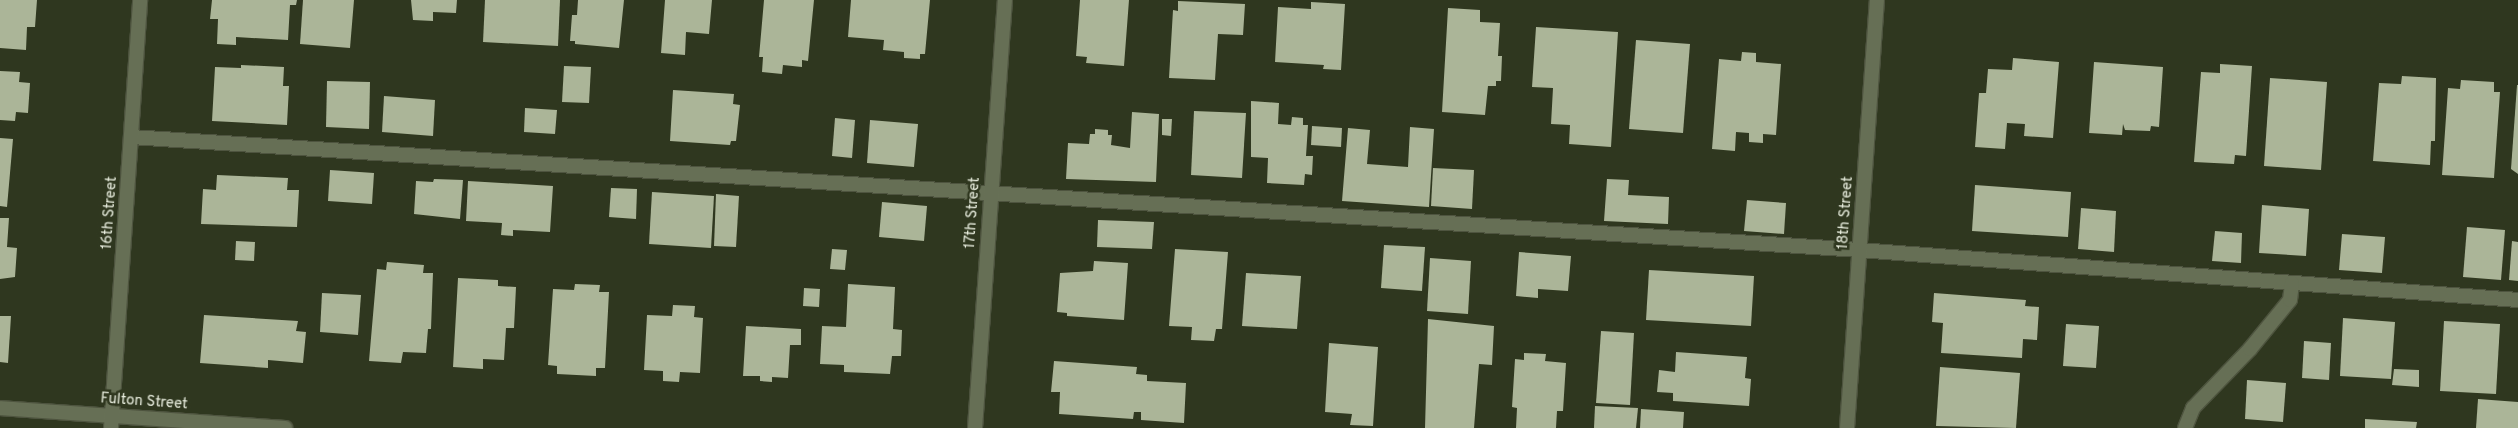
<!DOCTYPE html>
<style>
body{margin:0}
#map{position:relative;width:2518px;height:428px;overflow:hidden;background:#2f371f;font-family:Overpass,sans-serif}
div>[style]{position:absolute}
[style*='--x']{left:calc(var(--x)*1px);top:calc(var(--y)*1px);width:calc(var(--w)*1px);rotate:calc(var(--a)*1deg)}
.building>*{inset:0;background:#abb598}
.roads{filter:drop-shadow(1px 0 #4e543f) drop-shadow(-1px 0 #4e543f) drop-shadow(0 1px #4e543f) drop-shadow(0 -1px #4e543f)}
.service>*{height:14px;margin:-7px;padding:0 7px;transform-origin:7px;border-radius:7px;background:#666f55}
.minor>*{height:14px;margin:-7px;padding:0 7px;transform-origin:7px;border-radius:7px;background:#666f55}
.tertiary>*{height:14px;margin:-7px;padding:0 7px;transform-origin:7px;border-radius:7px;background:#666f55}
span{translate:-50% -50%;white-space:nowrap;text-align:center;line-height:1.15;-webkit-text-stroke:5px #2f371f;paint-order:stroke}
.street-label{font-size:15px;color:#e8edde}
</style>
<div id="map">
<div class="building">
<div style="clip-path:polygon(0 0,37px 0,35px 27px,27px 27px,26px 50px,0 48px)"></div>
<div style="clip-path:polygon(212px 0,297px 0,296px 5px,290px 5px,288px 40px,236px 37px,236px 45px,217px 44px,218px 19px,210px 19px)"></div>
<div style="clip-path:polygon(303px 0,354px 0,350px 48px,300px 44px)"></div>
<div style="clip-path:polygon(411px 0,457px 0,456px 13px,433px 12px,433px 21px,413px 20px)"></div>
<div style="clip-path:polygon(485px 0,560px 0,558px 46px,483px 42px)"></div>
<div style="clip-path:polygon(578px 0,624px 0,619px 48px,575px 44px,575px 41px,570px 41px,572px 15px,577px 15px)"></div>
<div style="clip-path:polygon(665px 0,712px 0,709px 34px,686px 32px,685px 55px,661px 53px)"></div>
<div style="clip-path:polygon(764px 0,814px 0,808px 61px,802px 60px,802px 67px,783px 65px,782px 74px,762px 72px,763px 57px,759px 57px)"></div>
<div style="clip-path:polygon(851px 0,930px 0,925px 54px,920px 54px,920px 59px,904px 58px,904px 52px,883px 50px,884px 40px,848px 37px)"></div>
<div style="clip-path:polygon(1080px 0,1129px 0,1124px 66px,1086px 63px,1087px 57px,1076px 56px)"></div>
<div style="clip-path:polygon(1178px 1px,1245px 4px,1243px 35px,1218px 34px,1215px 80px,1169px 78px,1173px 10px,1178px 11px)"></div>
<div style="clip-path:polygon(1311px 2px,1345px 4px,1341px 70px,1323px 69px,1324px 65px,1275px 62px,1278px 7px,1311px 9px)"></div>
<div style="clip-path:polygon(1448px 8px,1480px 10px,1480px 22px,1500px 23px,1498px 56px,1502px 56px,1501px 81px,1496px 81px,1496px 86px,1488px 86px,1485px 115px,1442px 112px)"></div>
<div style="clip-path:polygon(1536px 27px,1618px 32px,1611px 147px,1569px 144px,1570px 125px,1551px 124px,1553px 88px,1532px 87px)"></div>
<div style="clip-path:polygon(1636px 40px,1690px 44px,1683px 133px,1629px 129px)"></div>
<div style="clip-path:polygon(1742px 52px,1756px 53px,1756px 62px,1781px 64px,1776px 135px,1763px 134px,1763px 143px,1749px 142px,1749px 133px,1736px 132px,1735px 151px,1712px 149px,1719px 59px,1741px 61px)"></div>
<div style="clip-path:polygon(2013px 58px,2059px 62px,2053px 138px,2024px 136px,2025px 124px,2007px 123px,2005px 149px,1975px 147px,1979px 93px,1986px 93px,1988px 69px,2012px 70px)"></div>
<div style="clip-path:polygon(2094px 62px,2163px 67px,2159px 127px,2151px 126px,2150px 131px,2125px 130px,2123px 124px,2122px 135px,2089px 133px)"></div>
<div style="clip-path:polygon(2220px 64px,2252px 66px,2246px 156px,2235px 155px,2234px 164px,2194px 162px,2201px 72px,2220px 73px)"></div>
<div style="clip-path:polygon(241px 65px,284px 67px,283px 86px,289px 86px,287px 125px,212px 121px,215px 67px,241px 68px)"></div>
<div style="clip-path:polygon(564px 66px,591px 67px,589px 103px,562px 102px)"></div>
<div style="clip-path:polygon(0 71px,20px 72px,19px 82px,30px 83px,28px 113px,16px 112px,15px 121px,0 120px)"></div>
<div style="clip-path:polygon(2402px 76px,2436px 78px,2435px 141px,2431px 141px,2430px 165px,2373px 161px,2379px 83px,2401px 84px)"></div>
<div style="clip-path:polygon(2270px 78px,2327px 82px,2321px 170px,2264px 166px)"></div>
<div style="clip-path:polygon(2461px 80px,2494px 82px,2494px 92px,2500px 92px,2494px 178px,2442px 175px,2448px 88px,2460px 89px)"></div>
<div style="clip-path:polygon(327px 81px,370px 82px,369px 129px,326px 127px)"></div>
<div style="clip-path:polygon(2517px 85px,2518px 85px,2518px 174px,2511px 169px)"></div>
<div style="clip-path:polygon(673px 90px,734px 94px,733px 104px,740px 105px,736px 141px,731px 141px,730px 145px,670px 141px)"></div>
<div style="clip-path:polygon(384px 96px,435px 100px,433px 136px,382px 132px)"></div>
<div style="clip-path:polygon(1251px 101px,1279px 103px,1278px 124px,1291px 125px,1292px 117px,1303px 118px,1303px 125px,1308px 125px,1306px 156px,1313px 156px,1312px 175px,1305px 174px,1304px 185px,1267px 183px,1268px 158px,1251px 157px)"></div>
<div style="clip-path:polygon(525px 108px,557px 110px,555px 134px,524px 132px)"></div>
<div style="clip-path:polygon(1194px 111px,1246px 113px,1242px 178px,1191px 175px)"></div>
<div style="clip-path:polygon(1132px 112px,1159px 114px,1156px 182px,1066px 179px,1068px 143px,1089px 144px,1090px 134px,1095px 134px,1095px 129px,1108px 130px,1108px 135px,1112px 135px,1111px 145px,1130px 148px)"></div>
<div style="clip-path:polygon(835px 118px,855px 120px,852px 158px,832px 156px)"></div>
<div style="clip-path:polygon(1162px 119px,1172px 119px,1171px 136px,1162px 135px)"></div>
<div style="clip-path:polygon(870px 120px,918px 124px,914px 167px,867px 163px)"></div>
<div style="clip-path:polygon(1312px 126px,1342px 128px,1341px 147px,1311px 145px)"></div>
<div style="clip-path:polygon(1410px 127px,1434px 129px,1429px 207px,1342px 201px,1348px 128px,1370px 130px,1367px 164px,1408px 167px)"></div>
<div style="clip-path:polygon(0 138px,13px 139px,7px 207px,0 206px)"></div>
<div style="clip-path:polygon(1433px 168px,1474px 170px,1472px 209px,1431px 206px)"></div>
<div style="clip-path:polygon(330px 170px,374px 173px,372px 204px,328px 201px)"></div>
<div style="clip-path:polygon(217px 175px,288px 178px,287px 190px,299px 190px,297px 227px,201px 224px,203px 189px,216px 190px)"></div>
<div style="clip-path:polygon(434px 179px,463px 180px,460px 219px,414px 214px,416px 181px,433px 182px)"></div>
<div style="clip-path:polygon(1607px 179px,1629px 180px,1628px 195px,1669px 197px,1668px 224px,1604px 221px)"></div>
<div style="clip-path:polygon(468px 181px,553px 186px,550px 232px,513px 230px,513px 236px,501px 235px,502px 223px,466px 221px)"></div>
<div style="clip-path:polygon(1975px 185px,2071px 192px,2068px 237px,1972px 231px)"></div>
<div style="clip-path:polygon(611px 188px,637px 189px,636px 219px,609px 217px)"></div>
<div style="clip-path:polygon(652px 192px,714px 196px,711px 248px,649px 244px)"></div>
<div style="clip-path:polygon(716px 194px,739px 196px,736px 247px,714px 246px)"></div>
<div style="clip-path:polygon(1747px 200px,1786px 203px,1784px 234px,1744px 231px)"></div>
<div style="clip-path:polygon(882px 202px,927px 206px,924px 241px,879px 237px)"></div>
<div style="clip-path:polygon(2262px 205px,2309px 209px,2306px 256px,2259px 253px)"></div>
<div style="clip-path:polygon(2081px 208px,2116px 211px,2114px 252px,2078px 249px)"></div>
<div style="clip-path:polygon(0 218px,9px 218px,7px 247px,17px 248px,15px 277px,0 279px)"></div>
<div style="clip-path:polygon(1098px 220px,1154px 222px,1152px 249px,1097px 247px)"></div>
<div style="clip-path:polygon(2467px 227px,2505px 230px,2501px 280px,2463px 277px)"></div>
<div style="clip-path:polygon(2215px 231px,2242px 233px,2241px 263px,2212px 261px)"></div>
<div style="clip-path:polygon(2342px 234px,2385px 237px,2382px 273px,2339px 270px)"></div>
<div style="clip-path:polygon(236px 241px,255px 242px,254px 261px,235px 260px)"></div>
<div style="clip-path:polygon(2512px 241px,2518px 242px,2518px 281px,2509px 280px)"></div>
<div style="clip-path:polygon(1384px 245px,1425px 247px,1422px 291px,1381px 288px)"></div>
<div style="clip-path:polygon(832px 249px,847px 250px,845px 270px,830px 269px)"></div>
<div style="clip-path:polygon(1175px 249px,1228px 252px,1222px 329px,1216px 329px,1214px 341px,1191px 340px,1192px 327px,1169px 326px)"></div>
<div style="clip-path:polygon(1519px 252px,1571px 256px,1568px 291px,1538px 289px,1538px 298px,1516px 296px)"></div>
<div style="clip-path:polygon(1430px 258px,1471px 261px,1468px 314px,1427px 311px)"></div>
<div style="clip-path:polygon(1094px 261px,1128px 263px,1124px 320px,1067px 316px,1067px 313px,1057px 312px,1060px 273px,1093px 271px)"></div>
<div style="clip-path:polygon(387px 262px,424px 265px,423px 273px,433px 273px,431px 329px,428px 329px,426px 353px,403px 352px,401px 363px,369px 361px,377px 269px,386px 270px)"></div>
<div style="clip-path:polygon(1649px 270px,1754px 276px,1751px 326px,1646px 320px)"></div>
<div style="clip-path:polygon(1246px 273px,1301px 276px,1297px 329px,1242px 326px)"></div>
<div style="clip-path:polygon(458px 278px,498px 280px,498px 286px,516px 287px,514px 328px,506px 328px,504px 360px,483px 359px,483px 369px,453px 367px)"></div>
<div style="clip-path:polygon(575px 284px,600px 285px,599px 292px,609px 292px,605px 368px,596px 368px,596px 376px,557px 374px,557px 366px,548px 365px,553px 289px,574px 290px)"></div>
<div style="clip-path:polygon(848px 284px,895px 287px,893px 329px,902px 330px,901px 356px,892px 356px,890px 374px,844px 372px,844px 365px,820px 364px,822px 326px,846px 327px)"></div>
<div style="clip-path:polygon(804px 288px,820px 289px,819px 307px,803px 306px)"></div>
<div style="clip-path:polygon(322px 293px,361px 295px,358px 335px,320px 332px)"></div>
<div style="clip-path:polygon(1934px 293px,2026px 300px,2025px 306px,2039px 307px,2037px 340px,2023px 339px,2022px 358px,1941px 353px,1943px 323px,1932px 322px)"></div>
<div style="clip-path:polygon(673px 305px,695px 306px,694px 317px,703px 318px,700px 373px,680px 372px,679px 382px,663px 381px,663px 371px,644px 370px,647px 315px,672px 316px)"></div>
<div style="clip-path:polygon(204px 315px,298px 321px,296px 331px,306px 332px,303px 363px,268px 360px,268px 368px,200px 363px)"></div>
<div style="clip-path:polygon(0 316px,11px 316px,8px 363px,0 362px)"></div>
<div style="clip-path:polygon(2343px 318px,2395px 322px,2391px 379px,2340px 376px)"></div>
<div style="clip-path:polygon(1428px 319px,1494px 326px,1492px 365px,1479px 364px,1474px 428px,1425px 428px)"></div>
<div style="clip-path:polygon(2444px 321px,2500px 324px,2496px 394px,2440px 391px)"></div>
<div style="clip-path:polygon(2066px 324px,2099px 326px,2096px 368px,2063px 366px)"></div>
<div style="clip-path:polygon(746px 326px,801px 329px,801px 345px,790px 345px,788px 378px,772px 377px,772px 382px,760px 381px,760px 376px,743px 376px)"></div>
<div style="clip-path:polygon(1601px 331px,1634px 333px,1630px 405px,1596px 403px)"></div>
<div style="clip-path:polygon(2304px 341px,2331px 343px,2329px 380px,2302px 378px)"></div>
<div style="clip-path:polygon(1329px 343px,1378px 347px,1373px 426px,1350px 425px,1352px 414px,1325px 412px)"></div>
<div style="clip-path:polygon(1676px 352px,1747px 357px,1745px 378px,1751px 379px,1749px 406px,1673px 401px,1673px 393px,1657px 392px,1659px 370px,1675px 372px)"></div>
<div style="clip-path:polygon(1524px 353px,1546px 354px,1545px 361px,1566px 363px,1563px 411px,1557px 411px,1556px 428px,1516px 428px,1517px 408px,1512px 407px,1515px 359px,1524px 360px)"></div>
<div style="clip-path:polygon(1054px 361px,1137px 367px,1136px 374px,1147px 375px,1147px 381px,1186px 383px,1184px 423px,1141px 420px,1141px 412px,1134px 412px,1133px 419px,1059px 414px,1060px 392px,1051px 392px)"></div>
<div style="clip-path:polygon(1940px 367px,2020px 373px,2016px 428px,1936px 426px)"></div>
<div style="clip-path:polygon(2394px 369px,2419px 370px,2419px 387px,2392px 385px)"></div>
<div style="clip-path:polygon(2247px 380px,2286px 383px,2283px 422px,2245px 419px)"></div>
<div style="clip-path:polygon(2478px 399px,2518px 402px,2518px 428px,2476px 428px)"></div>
<div style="clip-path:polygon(1595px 406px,1638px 408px,1636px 428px,1594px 428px)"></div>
<div style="clip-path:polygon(1641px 409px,1684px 412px,1683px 428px,1640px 428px)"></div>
<div style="clip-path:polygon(2365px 419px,2417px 422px,2416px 428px,2365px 428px)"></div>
</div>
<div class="roads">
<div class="service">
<div style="--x:131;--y:137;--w:1732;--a:3.74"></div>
<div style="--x:1859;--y:250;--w:661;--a:4.34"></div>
<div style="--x:2185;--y:428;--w:22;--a:-68"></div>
<div style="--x:2193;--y:408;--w:82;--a:-46"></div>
<div style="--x:2250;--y:349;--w:63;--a:-50.8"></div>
<div style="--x:2290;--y:300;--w:17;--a:-83"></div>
</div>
<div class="minor">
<div style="--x:0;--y:408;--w:286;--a:4"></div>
<div style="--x:975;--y:428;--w:429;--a:-86"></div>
<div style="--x:1847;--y:428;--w:429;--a:-86"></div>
</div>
<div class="tertiary">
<div style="--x:111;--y:428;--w:429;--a:-86.1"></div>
</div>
</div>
<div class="street-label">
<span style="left:110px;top:213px;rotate:-86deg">16th Street</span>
<span style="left:973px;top:213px;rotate:-86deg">17th Street</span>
<span style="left:1846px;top:213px;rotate:-86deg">18th Street</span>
<span style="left:144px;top:402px;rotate:4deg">Fulton Street</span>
</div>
</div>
